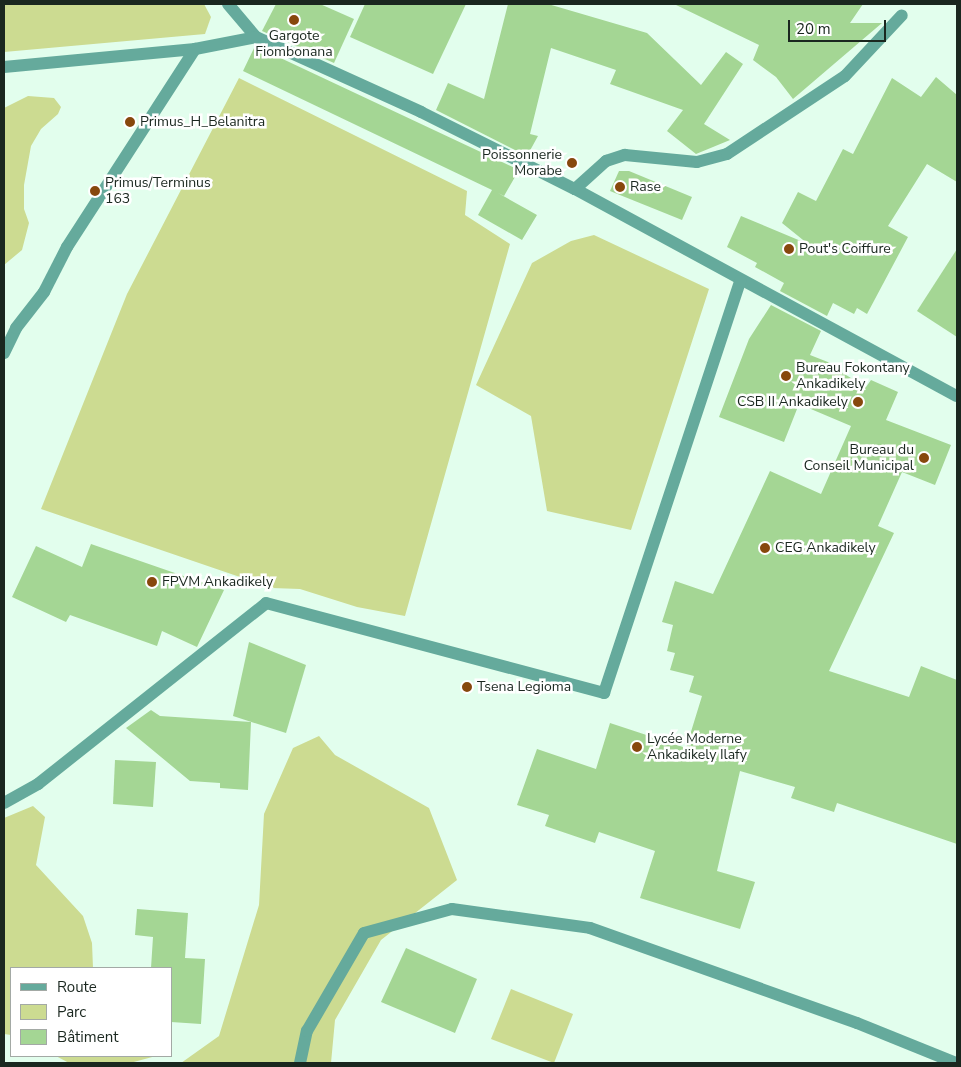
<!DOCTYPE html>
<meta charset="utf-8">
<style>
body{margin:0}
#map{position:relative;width:961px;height:1067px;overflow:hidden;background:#e2feed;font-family:"Nunito Sans",sans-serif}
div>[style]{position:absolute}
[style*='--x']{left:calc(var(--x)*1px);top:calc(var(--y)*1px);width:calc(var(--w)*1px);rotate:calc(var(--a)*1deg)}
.green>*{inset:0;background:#ccdb91}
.building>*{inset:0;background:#a4d694}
.minor>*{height:12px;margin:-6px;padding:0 6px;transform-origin:6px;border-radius:6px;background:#65aa9c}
.dots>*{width:14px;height:14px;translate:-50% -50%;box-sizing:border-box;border:2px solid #fff;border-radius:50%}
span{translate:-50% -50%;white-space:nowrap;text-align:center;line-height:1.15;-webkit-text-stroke:5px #fff;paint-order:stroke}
.poi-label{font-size:14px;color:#1a271f}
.left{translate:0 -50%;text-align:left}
.right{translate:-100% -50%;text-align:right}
.frame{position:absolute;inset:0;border:5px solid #1a271f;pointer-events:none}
.legend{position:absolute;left:10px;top:967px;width:162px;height:90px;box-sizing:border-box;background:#fff;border:1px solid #a3a9a5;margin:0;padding:6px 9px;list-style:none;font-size:15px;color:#1a271f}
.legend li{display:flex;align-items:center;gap:10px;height:25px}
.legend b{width:25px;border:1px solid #a3a9a5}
.scale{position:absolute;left:788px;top:20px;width:98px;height:22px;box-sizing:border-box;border:2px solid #1a271f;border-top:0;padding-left:6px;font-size:15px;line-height:18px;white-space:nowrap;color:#1a271f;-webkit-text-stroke:4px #fff;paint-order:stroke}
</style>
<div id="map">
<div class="green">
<div style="clip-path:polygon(4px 4px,204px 4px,211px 17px,205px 34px,4px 52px)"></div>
<div style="clip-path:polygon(239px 78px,467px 191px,465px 215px,510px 244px,405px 616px,357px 607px,300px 589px,272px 588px,41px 509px,127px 294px)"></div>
<div style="clip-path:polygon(28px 96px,54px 98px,61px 107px,58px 114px,41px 129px,31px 146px,24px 185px,24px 209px,29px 223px,22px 250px,4px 265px,4px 108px)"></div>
<div style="clip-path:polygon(594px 235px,709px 289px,631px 530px,547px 511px,531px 416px,476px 385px,532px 263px,571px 241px)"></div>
<div style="clip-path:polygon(319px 736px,335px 755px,429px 808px,457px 880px,381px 940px,335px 1020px,331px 1063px,181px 1063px,219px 1036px,259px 905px,264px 814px,293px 748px)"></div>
<div style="clip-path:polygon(33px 806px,45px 817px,36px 865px,83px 916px,92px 943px,93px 968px,11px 968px,11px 1035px,4px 1034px,4px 818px)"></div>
<div style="clip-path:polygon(511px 989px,573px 1014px,554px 1063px,491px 1039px)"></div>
<div style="clip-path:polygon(56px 1056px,156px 1056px,130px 1063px,69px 1063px)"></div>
</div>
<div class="building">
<div style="clip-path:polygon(276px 4px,320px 4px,354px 19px,334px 63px,262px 31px)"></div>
<div style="clip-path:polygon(365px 4px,466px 4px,433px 74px,350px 37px)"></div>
<div style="clip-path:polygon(508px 4px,548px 4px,647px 33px,701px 85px,726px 52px,743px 64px,704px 124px,730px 140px,696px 154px,667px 131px,683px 110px,610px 84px,616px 70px,551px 48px,530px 134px,538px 136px,527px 156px,436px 110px,448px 83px,484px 99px)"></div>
<div style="clip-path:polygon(674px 4px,863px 4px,850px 23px,882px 23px,793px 99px,776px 77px,753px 60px,759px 45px)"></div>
<div style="clip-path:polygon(255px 46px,519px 170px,504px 196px,498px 193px,537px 215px,522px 240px,478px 215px,492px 190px,243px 71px)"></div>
<div style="clip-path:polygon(936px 77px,957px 95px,957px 182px,927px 164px,888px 226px,908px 237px,867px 314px,857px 308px,854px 314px,833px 303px,827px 316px,780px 291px,784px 283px,755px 267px,757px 263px,727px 247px,741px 216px,808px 244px,782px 223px,798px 192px,816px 201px,843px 149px,853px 154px,892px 78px,921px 97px)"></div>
<div style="clip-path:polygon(619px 171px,629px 171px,692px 197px,682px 220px,610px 191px)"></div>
<div style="clip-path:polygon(957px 249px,957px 337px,917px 311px)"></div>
<div style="clip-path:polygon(771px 305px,821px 331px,810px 355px,838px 366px,836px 369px,866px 387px,871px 380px,898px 392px,886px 420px,951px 445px,935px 485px,902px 472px,878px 526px,894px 533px,829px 671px,909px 697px,921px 666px,957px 680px,957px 844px,837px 803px,834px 812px,791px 798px,795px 787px,740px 771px,717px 871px,755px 882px,740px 929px,640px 898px,655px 851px,599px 832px,595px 843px,545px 826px,549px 815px,517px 805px,537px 749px,596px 769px,610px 723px,686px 748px,702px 696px,689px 692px,694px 676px,670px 670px,675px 653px,667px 651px,673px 625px,662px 622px,675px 581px,713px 594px,770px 471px,821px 494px,851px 426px,799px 404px,784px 442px,719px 417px,749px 339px)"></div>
<div style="clip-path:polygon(91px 544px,224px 590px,197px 647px,162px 631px,157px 646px,70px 615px,66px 622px,12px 597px,36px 546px,82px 567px)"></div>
<div style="clip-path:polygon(249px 642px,306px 665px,286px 733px,233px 716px)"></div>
<div style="clip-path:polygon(151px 710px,160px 716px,251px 722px,248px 790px,220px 788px,220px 783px,190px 781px,126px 728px)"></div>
<div style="clip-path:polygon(115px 760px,156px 762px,153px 807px,113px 804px)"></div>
<div style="clip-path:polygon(137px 909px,188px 913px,185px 958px,205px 959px,201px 1024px,171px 1022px,171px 968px,151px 968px,153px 937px,135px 935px)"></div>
<div style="clip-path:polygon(406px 948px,477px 979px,455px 1033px,381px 1002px)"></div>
</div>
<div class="minor">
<div style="--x:228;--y:4;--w:43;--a:49.7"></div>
<div style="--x:256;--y:37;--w:181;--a:24.4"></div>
<div style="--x:421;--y:112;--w:172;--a:26.6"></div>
<div style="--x:575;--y:189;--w:434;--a:28.5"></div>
<div style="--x:4;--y:67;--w:192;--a:-5.4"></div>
<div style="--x:195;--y:49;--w:62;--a:-11.1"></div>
<div style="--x:575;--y:189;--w:42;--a:-42.1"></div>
<div style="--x:606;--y:161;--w:20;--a:-18"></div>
<div style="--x:625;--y:155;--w:72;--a:5.6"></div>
<div style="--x:697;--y:162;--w:31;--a:-15"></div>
<div style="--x:727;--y:154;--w:141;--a:-33.5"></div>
<div style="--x:845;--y:76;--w:83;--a:-46.9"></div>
<div style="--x:4;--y:353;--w:28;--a:-64"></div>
<div style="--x:16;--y:328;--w:46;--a:-52.1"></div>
<div style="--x:44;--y:292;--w:51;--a:-62.9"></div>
<div style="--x:67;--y:247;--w:236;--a:-57.1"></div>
<div style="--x:4;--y:803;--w:39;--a:-29"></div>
<div style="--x:38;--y:784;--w:291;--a:-38.4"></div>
<div style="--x:266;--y:603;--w:350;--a:14.9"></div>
<div style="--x:604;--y:693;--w:434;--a:-71.7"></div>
<div style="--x:300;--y:1063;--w:33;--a:-78"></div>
<div style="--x:307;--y:1031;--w:113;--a:-59.8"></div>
<div style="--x:364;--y:933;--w:91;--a:-15.3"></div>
<div style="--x:452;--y:909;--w:139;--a:7.8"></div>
<div style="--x:590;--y:928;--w:283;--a:19.6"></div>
<div style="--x:857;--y:1023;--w:107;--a:22"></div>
</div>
<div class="dots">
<div style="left:294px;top:20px;background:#87480d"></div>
<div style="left:130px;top:122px;background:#87480d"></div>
<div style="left:572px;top:163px;background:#87480d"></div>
<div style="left:620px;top:187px;background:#87480d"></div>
<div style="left:95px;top:191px;background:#87480d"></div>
<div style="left:789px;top:249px;background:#87480d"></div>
<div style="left:786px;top:376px;background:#87480d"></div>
<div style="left:858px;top:402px;background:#87480d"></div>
<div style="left:924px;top:458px;background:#87480d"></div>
<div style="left:765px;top:548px;background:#87480d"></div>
<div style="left:152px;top:582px;background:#87480d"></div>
<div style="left:467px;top:687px;background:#87480d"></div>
<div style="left:637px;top:747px;background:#87480d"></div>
</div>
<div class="poi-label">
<span style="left:294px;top:44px">Gargote<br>Fiombonana</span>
<span class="left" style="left:140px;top:122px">Primus_H_Belanitra</span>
<span class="right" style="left:562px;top:163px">Poissonnerie<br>Morabe</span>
<span class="left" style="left:105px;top:191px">Primus/Terminus<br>163</span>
<span class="left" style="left:630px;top:187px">Rase</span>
<span class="left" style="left:799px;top:249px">Pout's Coiffure</span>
<span class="left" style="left:796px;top:376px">Bureau Fokontany<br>Ankadikely</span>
<span class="right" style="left:848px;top:402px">CSB II Ankadikely</span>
<span class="right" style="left:914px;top:458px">Bureau du<br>Conseil Municipal</span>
<span class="left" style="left:775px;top:548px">CEG Ankadikely</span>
<span class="left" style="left:162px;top:582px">FPVM Ankadikely</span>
<span class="left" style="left:477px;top:687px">Tsena Legioma</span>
<span class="left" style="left:647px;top:747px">Lycée Moderne<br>Ankadikely Ilafy</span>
</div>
<div class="frame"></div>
<ul class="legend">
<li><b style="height:6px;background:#65aa9c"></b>Route</li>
<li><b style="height:14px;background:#ccdb91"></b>Parc</li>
<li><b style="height:14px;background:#a4d694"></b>Bâtiment</li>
</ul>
<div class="scale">20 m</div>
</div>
